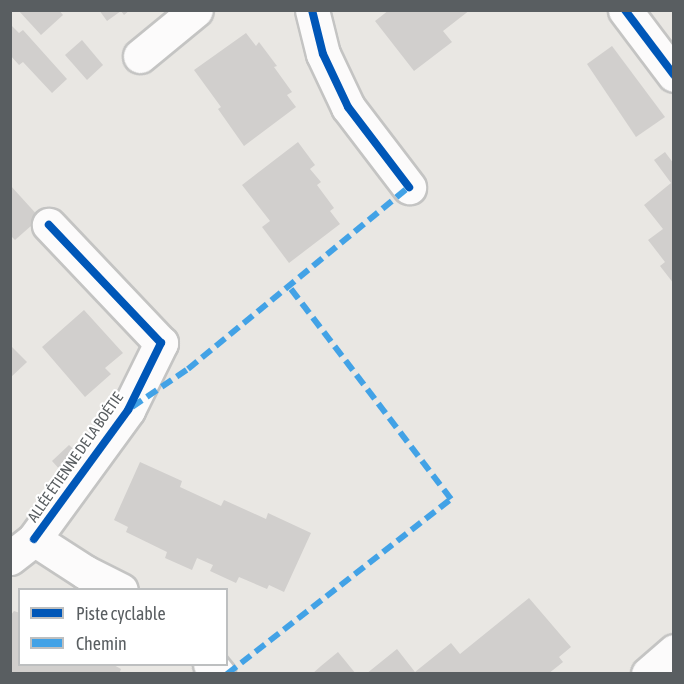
<!DOCTYPE html>
<meta charset="utf-8">
<style>
body{margin:0}
#map{position:relative;width:684px;height:684px;overflow:hidden;background:#e9e7e3;font-family:"Asap Condensed",sans-serif}
div>[style]{position:absolute}
[style*='--x']{left:calc(var(--x)*1px);top:calc(var(--y)*1px);width:calc(var(--w)*1px);rotate:calc(var(--a)*1deg)}
.building>*{inset:0;background:#d1cfcd}
.roads{filter:drop-shadow(2px 0 #c4c4c3) drop-shadow(-2px 0 #c4c4c3) drop-shadow(0 2px #c4c4c3) drop-shadow(0 -2px #c4c4c3)}
.minor>*{height:33px;margin:-16.5px;padding:0 16.5px;transform-origin:16.5px;border-radius:16.5px;background:#fcfbfb}
.quiet>*{height:6px;margin-top:-3px;transform-origin:0;background:repeating-linear-gradient(90deg,#42a2e6 0 12px,transparent 0 18px)}
.cycleway>*{height:8px;margin:-4px;padding:0 4px;transform-origin:4px;border-radius:4px;background:#0057b8}
span{translate:-50% -50%;white-space:nowrap;text-align:center;line-height:1.15;-webkit-text-stroke:4.5px #fff;paint-order:stroke}
.street-label{font-size:15px;color:#595e61}
.frame{position:absolute;inset:0;border:12px solid #595e61;pointer-events:none}
.legend{position:absolute;left:18px;top:588px;width:210px;height:78px;box-sizing:border-box;background:#fff;border:2px solid #bdbfc0;margin:0;padding:8px 10px;list-style:none;font-size:18px;color:#595e61}
.legend li{display:flex;align-items:center;gap:12px;height:30px}
.legend b{width:30px;border:2px solid #bdbfc0}
</style>
<div id="map">
<div class="building">
<div style="clip-path:polygon(18px 10px,59px 10px,63px 15px,41px 35px)"></div>
<div style="clip-path:polygon(99px 10px,130px 10px,124px 15px,121px 11px,107px 21px)"></div>
<div style="clip-path:polygon(389px 10px,470px 10px,443px 31px,452px 42px,414px 71px,375px 21px)"></div>
<div style="clip-path:polygon(10px 24px,19px 33px,23px 30px,67px 79px,52px 93px,23px 62px,19px 65px,10px 55px)"></div>
<div style="clip-path:polygon(246px 33px,256px 46px,259px 42px,277px 66px,274px 67px,292px 92px,287px 95px,296px 107px,244px 146px,218px 109px,221px 107px,194px 70px)"></div>
<div style="clip-path:polygon(82px 40px,103px 65px,87px 80px,65px 55px)"></div>
<div style="clip-path:polygon(612px 46px,665px 117px,636px 137px,587px 64px)"></div>
<div style="clip-path:polygon(298px 142px,315px 165px,310px 169px,321px 182px,317px 185px,334px 208px,330px 211px,340px 224px,289px 263px,262px 227px,270px 221px,242px 185px)"></div>
<div style="clip-path:polygon(665px 152px,674px 164px,674px 284px,660px 266px,665px 262px,648px 240px,663px 229px,644px 205px,671px 183px,654px 160px)"></div>
<div style="clip-path:polygon(10px 185px,40px 218px,15px 240px,10px 235px)"></div>
<div style="clip-path:polygon(84px 310px,123px 353px,105px 368px,111px 374px,85px 397px,42px 347px)"></div>
<div style="clip-path:polygon(10px 345px,27px 362px,10px 378px)"></div>
<div style="clip-path:polygon(69px 445px,79px 454px,62px 472px,52px 461px)"></div>
<div style="clip-path:polygon(140px 462px,182px 481px,180px 487px,221px 506px,224px 500px,266px 519px,268px 513px,311px 533px,284px 592px,269px 585px,267px 589px,239px 577px,236px 583px,210px 571px,213px 565px,197px 558px,192px 570px,165px 558px,167px 552px,126px 532px,128px 527px,114px 520px)"></div>
<div style="clip-path:polygon(529px 598px,571px 647px,559px 657px,563px 662px,548px 674px,366px 674px,397px 649px,415px 672px,451px 643px,460px 654px)"></div>
<div style="clip-path:polygon(14px 611px,20px 613px,20px 664px,112px 664px,121px 669px,119px 674px,10px 674px,10px 616px)"></div>
<div style="clip-path:polygon(338px 652px,356px 674px,312px 674px,321px 666px)"></div>
</div>
<div class="roads">
<div class="minor">
<div style="--x:312;--y:10;--w:45;--a:76"></div>
<div style="--x:323;--y:54;--w:59;--a:64.7"></div>
<div style="--x:348;--y:107;--w:101;--a:52.7"></div>
<div style="--x:625;--y:10;--w:81;--a:53"></div>
<div style="--x:140;--y:56;--w:72;--a:-39.4"></div>
<div style="--x:34;--y:539;--w:160;--a:-53.9"></div>
<div style="--x:128;--y:410;--w:75;--a:-63.8"></div>
<div style="--x:161;--y:343;--w:163;--a:-133.5"></div>
<div style="--x:10;--y:558;--w:31;--a:-38"></div>
<div style="--x:34;--y:539;--w:61;--a:32.9"></div>
<div style="--x:85;--y:572;--w:40;--a:26.6"></div>
<div style="--x:210;--y:664;--w:13;--a:51"></div>
<div style="--x:648;--y:674;--w:35;--a:-41"></div>
</div>
</div>
<div class="quiet">
<div style="--x:132;--y:407;--w:68;--a:-34.2"></div>
<div style="--x:188;--y:369;--w:286;--a:-39.5"></div>
<div style="--x:227;--y:674;--w:284;--a:-38"></div>
<div style="--x:451;--y:499;--w:268;--a:-127.3"></div>
</div>
<div class="cycleway">
<div style="--x:312;--y:10;--w:45;--a:76"></div>
<div style="--x:323;--y:54;--w:59;--a:64.7"></div>
<div style="--x:348;--y:107;--w:101;--a:52.7"></div>
<div style="--x:625;--y:10;--w:81;--a:53"></div>
<div style="--x:34;--y:539;--w:160;--a:-53.9"></div>
<div style="--x:128;--y:410;--w:75;--a:-63.8"></div>
<div style="--x:161;--y:343;--w:163;--a:-133.5"></div>
</div>
<div class="street-label">
<span style="left:75px;top:457px;rotate:-55deg">ALLÉE ÉTIENNE DE LA BOÉTIE</span>
</div>
<div class="frame"></div>
<ul class="legend">
<li><b style="height:8px;background:#0057b8"></b>Piste cyclable</li>
<li><b style="height:8px;background:#42a2e6"></b>Chemin</li>
</ul>
</div>
